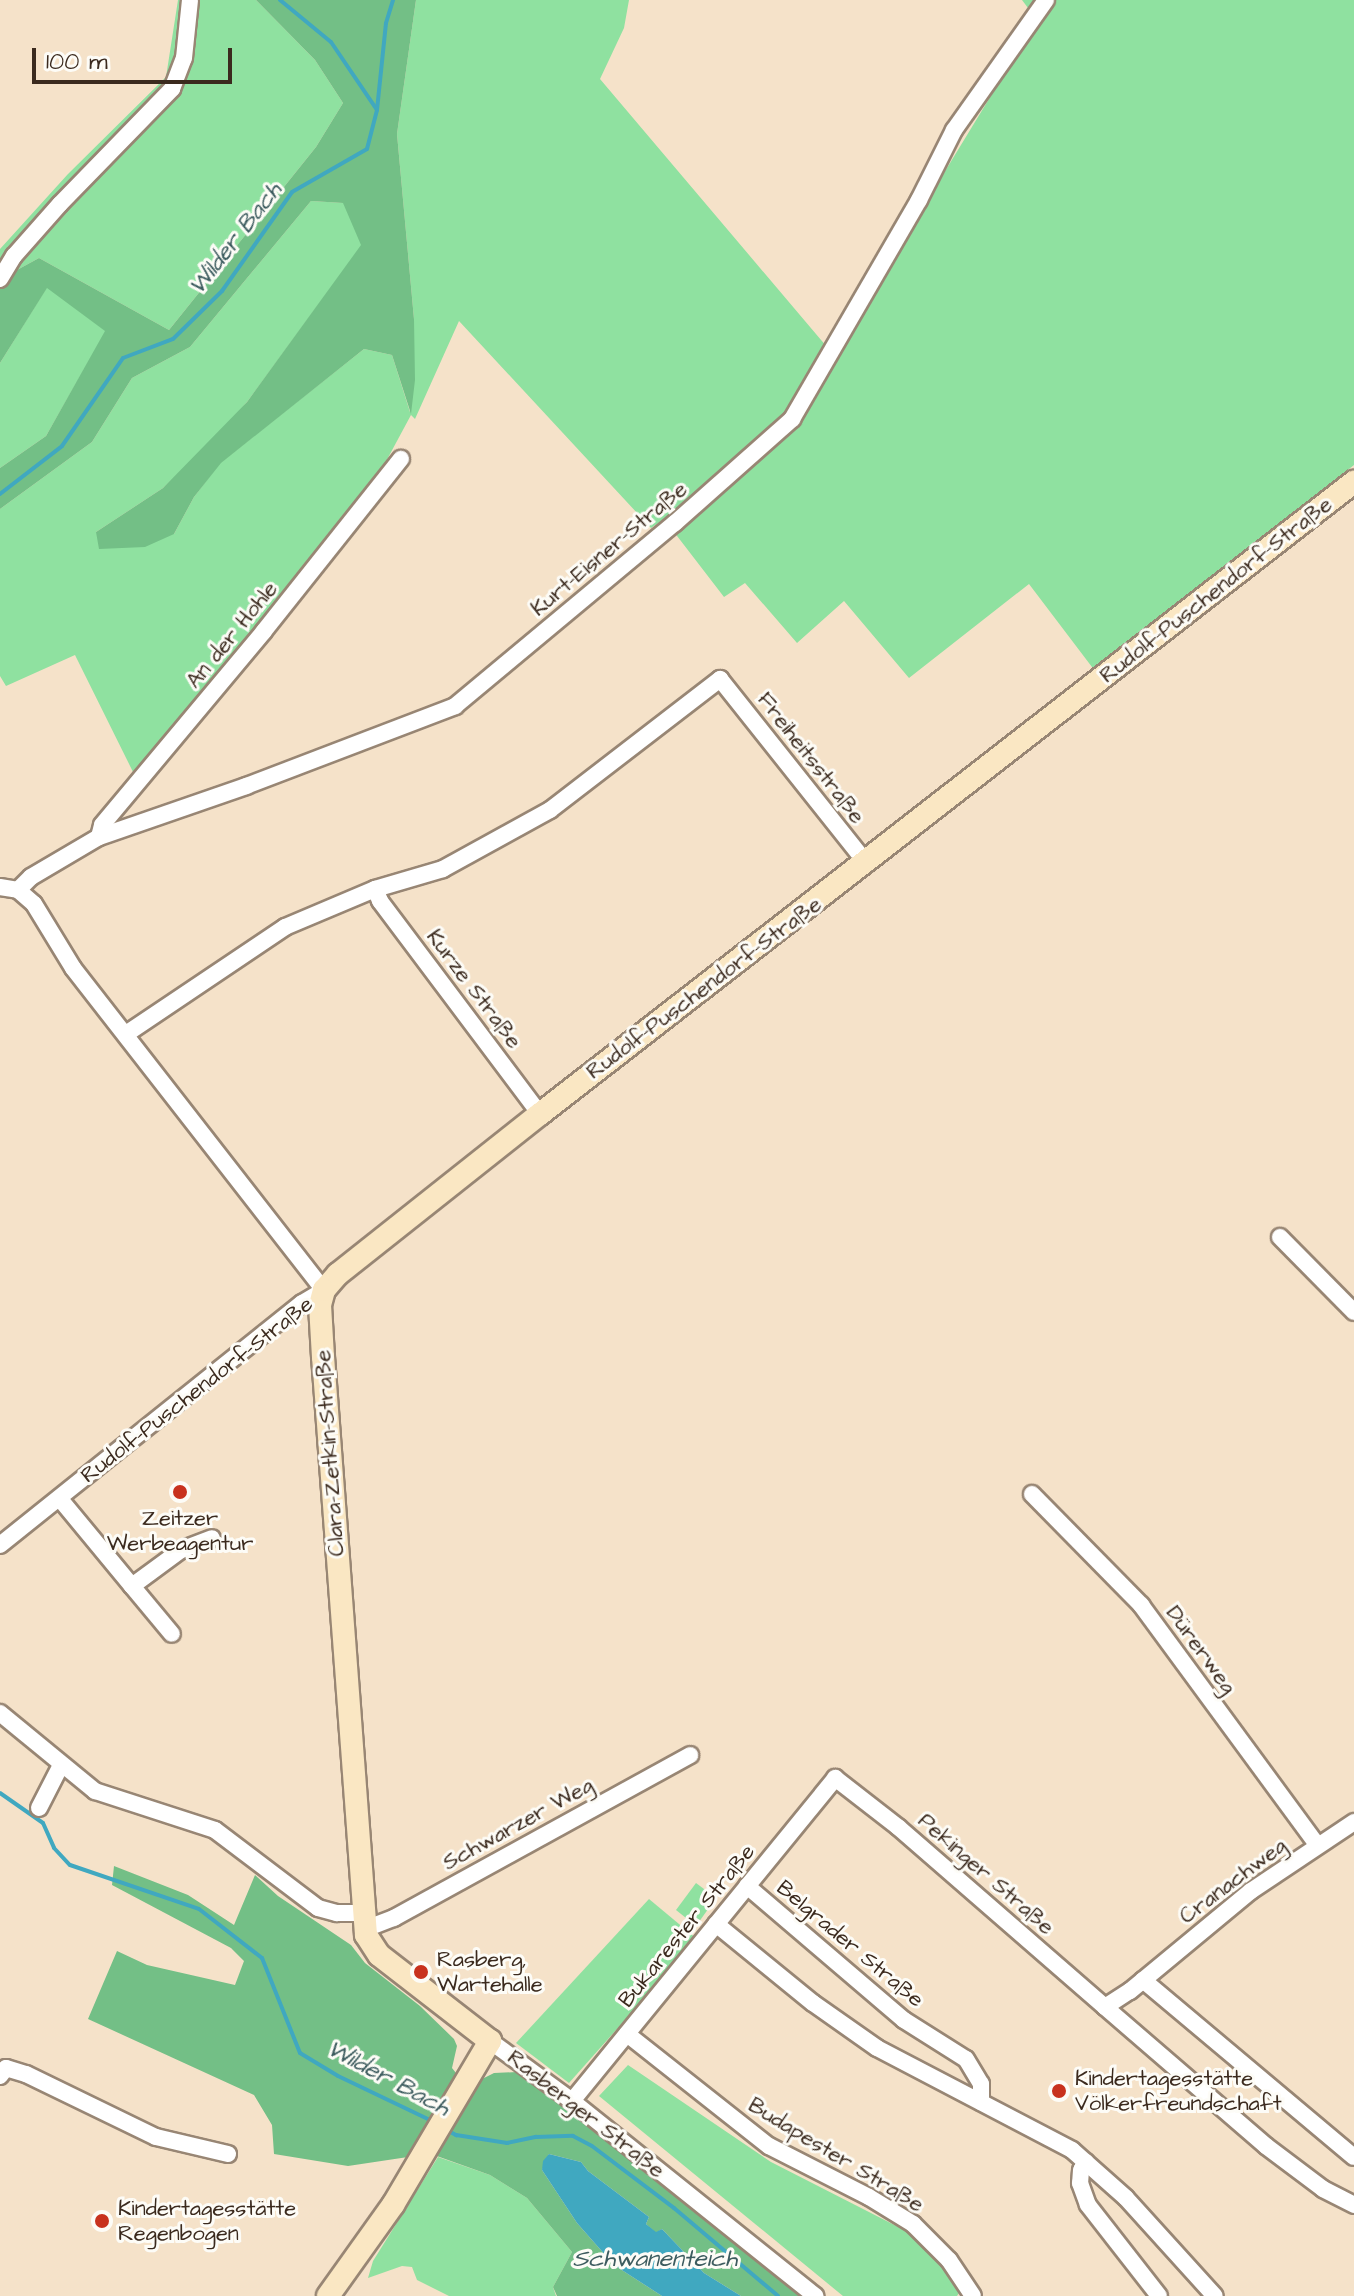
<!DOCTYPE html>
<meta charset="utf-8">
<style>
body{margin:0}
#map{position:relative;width:1354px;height:2296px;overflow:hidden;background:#f5e2c9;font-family:"Architects Daughter",sans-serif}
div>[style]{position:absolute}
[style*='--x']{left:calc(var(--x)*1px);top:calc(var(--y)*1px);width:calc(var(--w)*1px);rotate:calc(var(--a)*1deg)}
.green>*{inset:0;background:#8fe1a0}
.forest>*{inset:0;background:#73bf86}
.water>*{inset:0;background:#40a8c0}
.stream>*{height:4px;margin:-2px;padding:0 2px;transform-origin:2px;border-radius:2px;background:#40a8c0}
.roads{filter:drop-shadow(2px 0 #988674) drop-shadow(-2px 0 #988674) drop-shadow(0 2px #988674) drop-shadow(0 -2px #988674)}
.street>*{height:16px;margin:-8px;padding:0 8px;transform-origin:8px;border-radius:8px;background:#fff}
.secondary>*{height:22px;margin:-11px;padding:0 11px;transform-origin:11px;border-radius:11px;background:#fae7c3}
.dots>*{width:22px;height:22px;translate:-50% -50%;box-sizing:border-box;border:4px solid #fdfcf7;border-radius:50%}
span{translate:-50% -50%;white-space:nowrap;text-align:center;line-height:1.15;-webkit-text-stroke:6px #fdfcf7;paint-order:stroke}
.street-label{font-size:22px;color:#3b2a1e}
.poi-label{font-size:22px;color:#3b2a1e}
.left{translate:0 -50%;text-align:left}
.water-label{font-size:24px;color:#3d5c5f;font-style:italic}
.scale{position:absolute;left:32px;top:48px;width:200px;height:36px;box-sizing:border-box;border:4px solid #3b2a1e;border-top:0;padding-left:10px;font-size:24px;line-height:28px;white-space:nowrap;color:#3b2a1e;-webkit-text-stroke:6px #fdfcf7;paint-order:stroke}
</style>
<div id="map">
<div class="green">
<div style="clip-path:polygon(178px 0,256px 0,315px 60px,343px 103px,316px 147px,169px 330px,39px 258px,17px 270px,0 259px,0 249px,68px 174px,166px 77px)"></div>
<div style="clip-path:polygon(416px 0,629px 0,624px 28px,600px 79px,838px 360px,919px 214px,1037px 20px,1022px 0,1354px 0,1354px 465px,1095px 671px,1029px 584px,909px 678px,844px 601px,797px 643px,745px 583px,724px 597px,664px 519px,651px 528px,459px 321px,415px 419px,411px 415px,383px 467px,137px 780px,75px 655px,6px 686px,0 676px,0 509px,92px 442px,132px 378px,190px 347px,311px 201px,344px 203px,362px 245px,247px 402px,211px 443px,163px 488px,96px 532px,174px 534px,194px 497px,220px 463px,364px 349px,392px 355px,410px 412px,414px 319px,397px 134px)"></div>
<div style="clip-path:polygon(47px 287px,106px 331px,46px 436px,0 468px,0 363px)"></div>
<div style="clip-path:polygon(696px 1883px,716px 1898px,696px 1926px,676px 1910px)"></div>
<div style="clip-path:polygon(649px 1899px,697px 1939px,569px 2083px,516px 2043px)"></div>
<div style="clip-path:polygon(628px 2065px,771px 2162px,914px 2235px,963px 2287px,957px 2296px,843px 2296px,599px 2096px)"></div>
<div style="clip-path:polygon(438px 2157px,490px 2175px,527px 2198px,572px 2252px,553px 2287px,556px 2296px,449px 2296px,417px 2280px,412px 2267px,402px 2266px,368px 2278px,373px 2261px)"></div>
</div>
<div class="forest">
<div style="clip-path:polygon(256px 0,416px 0,397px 134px,414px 319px,415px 380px,411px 414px,392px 355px,364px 349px,221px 463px,194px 497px,174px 534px,145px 547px,99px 549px,96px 532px,163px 488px,247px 402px,361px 245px,343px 203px,311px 201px,190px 347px,132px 378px,92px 442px,0 509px,0 468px,46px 436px,105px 331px,47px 288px,0 363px,0 259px,17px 270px,39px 258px,169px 330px,316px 147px,343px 103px,315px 60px)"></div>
<div style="clip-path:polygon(114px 1866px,188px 1895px,234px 1925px,255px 1875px,278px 1896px,351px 1945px,365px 1963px,420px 2006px,454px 2039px,457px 2046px,452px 2068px,456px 2073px,408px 2157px,348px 2166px,274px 2154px,272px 2125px,254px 2095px,88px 2019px,117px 1951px,147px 1965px,235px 1985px,244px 1961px,231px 1948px,112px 1885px)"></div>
<div style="clip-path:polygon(517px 2072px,549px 2093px,803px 2296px,741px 2296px,704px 2273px,662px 2229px,656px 2233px,646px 2224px,649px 2217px,588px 2171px,581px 2162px,549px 2154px,542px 2170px,577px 2223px,614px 2265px,662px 2296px,557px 2296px,553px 2287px,572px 2252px,527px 2198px,490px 2175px,434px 2155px,480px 2080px,494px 2073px)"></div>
</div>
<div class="water">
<div style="clip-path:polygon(549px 2154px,581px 2162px,588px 2171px,649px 2217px,646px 2224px,656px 2232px,662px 2229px,704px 2273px,741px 2296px,662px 2296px,614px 2265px,577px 2223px,542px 2170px,543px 2161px)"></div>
</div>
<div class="stream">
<div style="--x:280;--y:0;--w:66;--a:39.5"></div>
<div style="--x:331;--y:42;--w:82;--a:55.9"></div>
<div style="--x:0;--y:494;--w:78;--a:-37.7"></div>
<div style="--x:62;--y:446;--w:107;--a:-55.3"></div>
<div style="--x:123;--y:358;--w:53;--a:-20.8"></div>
<div style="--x:173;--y:339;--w:69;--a:-44.4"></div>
<div style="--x:222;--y:291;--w:121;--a:-54.7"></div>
<div style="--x:292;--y:192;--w:86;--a:-29.8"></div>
<div style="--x:367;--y:149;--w:40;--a:-75.6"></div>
<div style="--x:377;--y:110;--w:87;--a:-84.1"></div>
<div style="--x:386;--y:23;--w:24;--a:-73"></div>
<div style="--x:0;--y:1793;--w:52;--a:34.9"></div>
<div style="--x:43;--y:1823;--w:27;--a:66"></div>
<div style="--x:54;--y:1848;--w:23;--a:47"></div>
<div style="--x:70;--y:1865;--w:136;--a:18.8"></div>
<div style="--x:199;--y:1909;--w:80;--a:37.9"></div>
<div style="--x:262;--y:1958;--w:102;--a:68.2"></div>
<div style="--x:300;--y:2053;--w:44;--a:31.2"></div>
<div style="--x:338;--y:2076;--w:106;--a:25.6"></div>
<div style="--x:445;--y:2129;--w:13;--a:29"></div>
<div style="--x:456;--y:2135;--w:52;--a:8.9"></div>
<div style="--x:507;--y:2143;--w:30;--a:-12"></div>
<div style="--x:536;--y:2137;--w:37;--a:-2"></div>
<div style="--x:573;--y:2136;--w:21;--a:28"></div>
<div style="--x:592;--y:2146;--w:103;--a:37.1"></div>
<div style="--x:674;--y:2208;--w:136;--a:40.2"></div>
</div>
<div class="roads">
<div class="street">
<div style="--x:0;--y:279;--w:27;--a:-59"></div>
<div style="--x:14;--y:256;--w:69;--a:-48.5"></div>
<div style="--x:60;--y:204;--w:161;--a:-45.8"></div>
<div style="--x:172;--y:89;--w:33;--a:-69"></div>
<div style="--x:184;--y:58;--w:58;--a:-84.1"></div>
<div style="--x:99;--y:837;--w:12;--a:-76"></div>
<div style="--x:102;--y:825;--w:253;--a:-50.1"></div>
<div style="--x:264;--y:631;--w:220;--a:-51.5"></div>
<div style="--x:0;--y:887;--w:18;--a:9"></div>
<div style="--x:18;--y:890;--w:21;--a:41"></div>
<div style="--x:34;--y:904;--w:75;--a:58.6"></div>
<div style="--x:73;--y:968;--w:408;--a:52.1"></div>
<div style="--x:324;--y:1290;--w:26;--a:149"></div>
<div style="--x:302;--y:1303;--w:387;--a:141.3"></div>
<div style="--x:375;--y:889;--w:13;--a:67"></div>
<div style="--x:380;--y:901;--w:266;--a:53.1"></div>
<div style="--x:18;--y:890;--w:18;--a:-45"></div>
<div style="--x:31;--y:877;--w:79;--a:-30.5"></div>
<div style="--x:99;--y:837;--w:156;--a:-19.1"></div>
<div style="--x:246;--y:786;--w:224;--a:-20.9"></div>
<div style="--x:455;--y:706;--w:286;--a:-39.8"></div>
<div style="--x:675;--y:523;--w:157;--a:-41.6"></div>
<div style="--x:792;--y:419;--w:253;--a:-59.9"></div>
<div style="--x:919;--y:200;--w:78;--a:-63.4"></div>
<div style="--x:954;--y:130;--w:159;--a:-54.7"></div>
<div style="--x:126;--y:1034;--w:192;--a:-33.9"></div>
<div style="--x:285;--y:927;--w:98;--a:-22.9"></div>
<div style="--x:375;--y:889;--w:71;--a:-16.4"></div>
<div style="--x:443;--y:869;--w:122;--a:-28.9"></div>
<div style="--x:550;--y:810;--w:215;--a:-37.6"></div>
<div style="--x:720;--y:679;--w:236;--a:51.5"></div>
<div style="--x:1280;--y:1237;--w:105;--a:45.4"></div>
<div style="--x:1032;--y:1494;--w:156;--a:45.5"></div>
<div style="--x:1141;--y:1605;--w:298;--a:53.7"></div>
<div style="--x:60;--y:1499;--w:113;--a:50.4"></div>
<div style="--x:132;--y:1586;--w:61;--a:-36.3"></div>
<div style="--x:181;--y:1550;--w:33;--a:-21"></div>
<div style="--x:132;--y:1586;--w:62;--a:50.2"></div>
<div style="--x:0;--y:1713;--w:123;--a:39.4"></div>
<div style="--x:95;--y:1791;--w:126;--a:18"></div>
<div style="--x:215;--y:1830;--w:129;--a:37.1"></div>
<div style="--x:318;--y:1908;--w:20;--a:15"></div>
<div style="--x:337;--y:1913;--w:26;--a:0"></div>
<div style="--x:39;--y:1808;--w:48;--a:-62.9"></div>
<div style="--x:747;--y:1886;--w:206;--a:40.5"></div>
<div style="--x:904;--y:2020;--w:73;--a:32.2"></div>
<div style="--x:966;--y:2059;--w:29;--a:59"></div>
<div style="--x:981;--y:2084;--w:18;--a:90"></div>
<div style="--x:716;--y:1924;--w:125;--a:39.2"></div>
<div style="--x:813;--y:2003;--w:78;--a:35.1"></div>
<div style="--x:877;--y:2048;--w:220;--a:27.6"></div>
<div style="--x:1072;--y:2150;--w:72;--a:41.6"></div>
<div style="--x:1126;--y:2198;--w:132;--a:47.8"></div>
<div style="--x:365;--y:1929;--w:31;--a:-21"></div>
<div style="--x:394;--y:1918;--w:338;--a:-28.8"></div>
<div style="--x:1143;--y:1980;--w:275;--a:40"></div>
<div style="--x:1105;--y:2007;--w:213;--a:40.8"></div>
<div style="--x:1266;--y:2146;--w:71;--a:37"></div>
<div style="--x:1323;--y:2189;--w:35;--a:27"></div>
<div style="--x:627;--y:2034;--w:181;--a:38.3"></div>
<div style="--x:769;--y:2146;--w:112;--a:27"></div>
<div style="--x:869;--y:2197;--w:52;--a:31.5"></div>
<div style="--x:913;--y:2224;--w:51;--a:45"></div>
<div style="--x:949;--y:2260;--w:43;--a:56.3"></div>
<div style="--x:490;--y:2041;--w:102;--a:36.2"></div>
<div style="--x:572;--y:2101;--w:312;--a:38.7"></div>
<div style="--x:0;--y:2076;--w:10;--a:-53"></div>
<div style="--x:6;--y:2068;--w:21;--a:17"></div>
<div style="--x:26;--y:2074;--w:144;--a:25.9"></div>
<div style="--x:156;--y:2137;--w:74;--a:13.3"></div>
<div style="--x:572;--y:2101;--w:417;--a:-50.8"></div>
<div style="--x:835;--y:1778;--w:80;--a:37.9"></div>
<div style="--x:898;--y:1827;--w:274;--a:41"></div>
<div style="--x:1105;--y:2007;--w:30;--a:-33"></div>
<div style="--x:1130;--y:1991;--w:157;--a:-39.6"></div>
<div style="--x:1251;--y:1891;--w:124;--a:-33.8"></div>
<div style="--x:1086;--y:2162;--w:9;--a:122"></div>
<div style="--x:1081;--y:2170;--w:13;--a:94"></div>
<div style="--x:1080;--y:2183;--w:23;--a:70"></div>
<div style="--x:1088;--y:2205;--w:115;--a:52"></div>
</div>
<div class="secondary">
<div style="--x:328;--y:2296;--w:112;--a:-54.5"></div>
<div style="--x:393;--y:2205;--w:191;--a:-59.4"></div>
<div style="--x:490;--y:2041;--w:140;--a:-142.2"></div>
<div style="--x:379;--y:1955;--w:24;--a:-123"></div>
<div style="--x:366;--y:1935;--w:580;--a:-94.25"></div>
<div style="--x:323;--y:1357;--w:52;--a:-93.3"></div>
<div style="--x:320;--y:1305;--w:16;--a:-75"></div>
<div style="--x:324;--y:1290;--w:21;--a:-49"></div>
<div style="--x:338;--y:1274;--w:258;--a:-38.4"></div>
<div style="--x:540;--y:1114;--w:1031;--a:-37.83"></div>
</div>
</div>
<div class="dots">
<div style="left:180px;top:1492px;background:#c8321e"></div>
<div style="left:421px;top:1972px;background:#c8321e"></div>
<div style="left:1059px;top:2091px;background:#c8321e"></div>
<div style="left:102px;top:2221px;background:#c8321e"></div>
</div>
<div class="street-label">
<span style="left:609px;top:549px;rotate:-40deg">Kurt-Eisner-Straße</span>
<span style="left:1216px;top:590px;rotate:-38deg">Rudolf-Puschendorf-Straße</span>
<span style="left:232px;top:635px;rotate:-51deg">An der Hohle</span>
<span style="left:811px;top:758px;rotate:52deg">Freiheitsstraße</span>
<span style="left:704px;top:988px;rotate:-37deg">Rudolf-Puschendorf-Straße</span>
<span style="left:474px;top:989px;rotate:53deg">Kurze Straße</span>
<span style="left:197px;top:1390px;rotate:-38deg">Rudolf-Puschendorf-Straße</span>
<span style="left:330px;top:1453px;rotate:-94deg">Clara-Zetkin-Straße</span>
<span style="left:1201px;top:1650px;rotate:54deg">Dürerweg</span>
<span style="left:518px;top:1824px;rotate:-29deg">Schwarzer Weg</span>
<span style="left:986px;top:1874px;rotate:41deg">Pekinger Straße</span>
<span style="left:1233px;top:1881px;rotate:-37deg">Cranachweg</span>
<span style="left:687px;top:1926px;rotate:-51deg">Bukarester Straße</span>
<span style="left:850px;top:1944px;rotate:40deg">Belgrader Straße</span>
<span style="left:586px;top:2114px;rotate:38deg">Rasberger Straße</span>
<span style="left:836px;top:2155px;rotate:31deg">Budapester Straße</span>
</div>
<div class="poi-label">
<span style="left:180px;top:1531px">Zeitzer<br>Werbeagentur</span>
<span class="left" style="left:437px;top:1972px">Rasberg,<br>Wartehalle</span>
<span class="left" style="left:1075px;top:2091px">Kindertagesstätte<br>Völkerfreundschaft</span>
<span class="left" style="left:118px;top:2221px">Kindertagesstätte<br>Regenbogen</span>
</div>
<div class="water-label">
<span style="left:236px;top:239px;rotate:-52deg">Wilder Bach</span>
<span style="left:388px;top:2079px;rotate:28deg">Wilder Bach</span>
<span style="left:655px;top:2260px">Schwanenteich</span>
</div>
<div class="scale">100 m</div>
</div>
